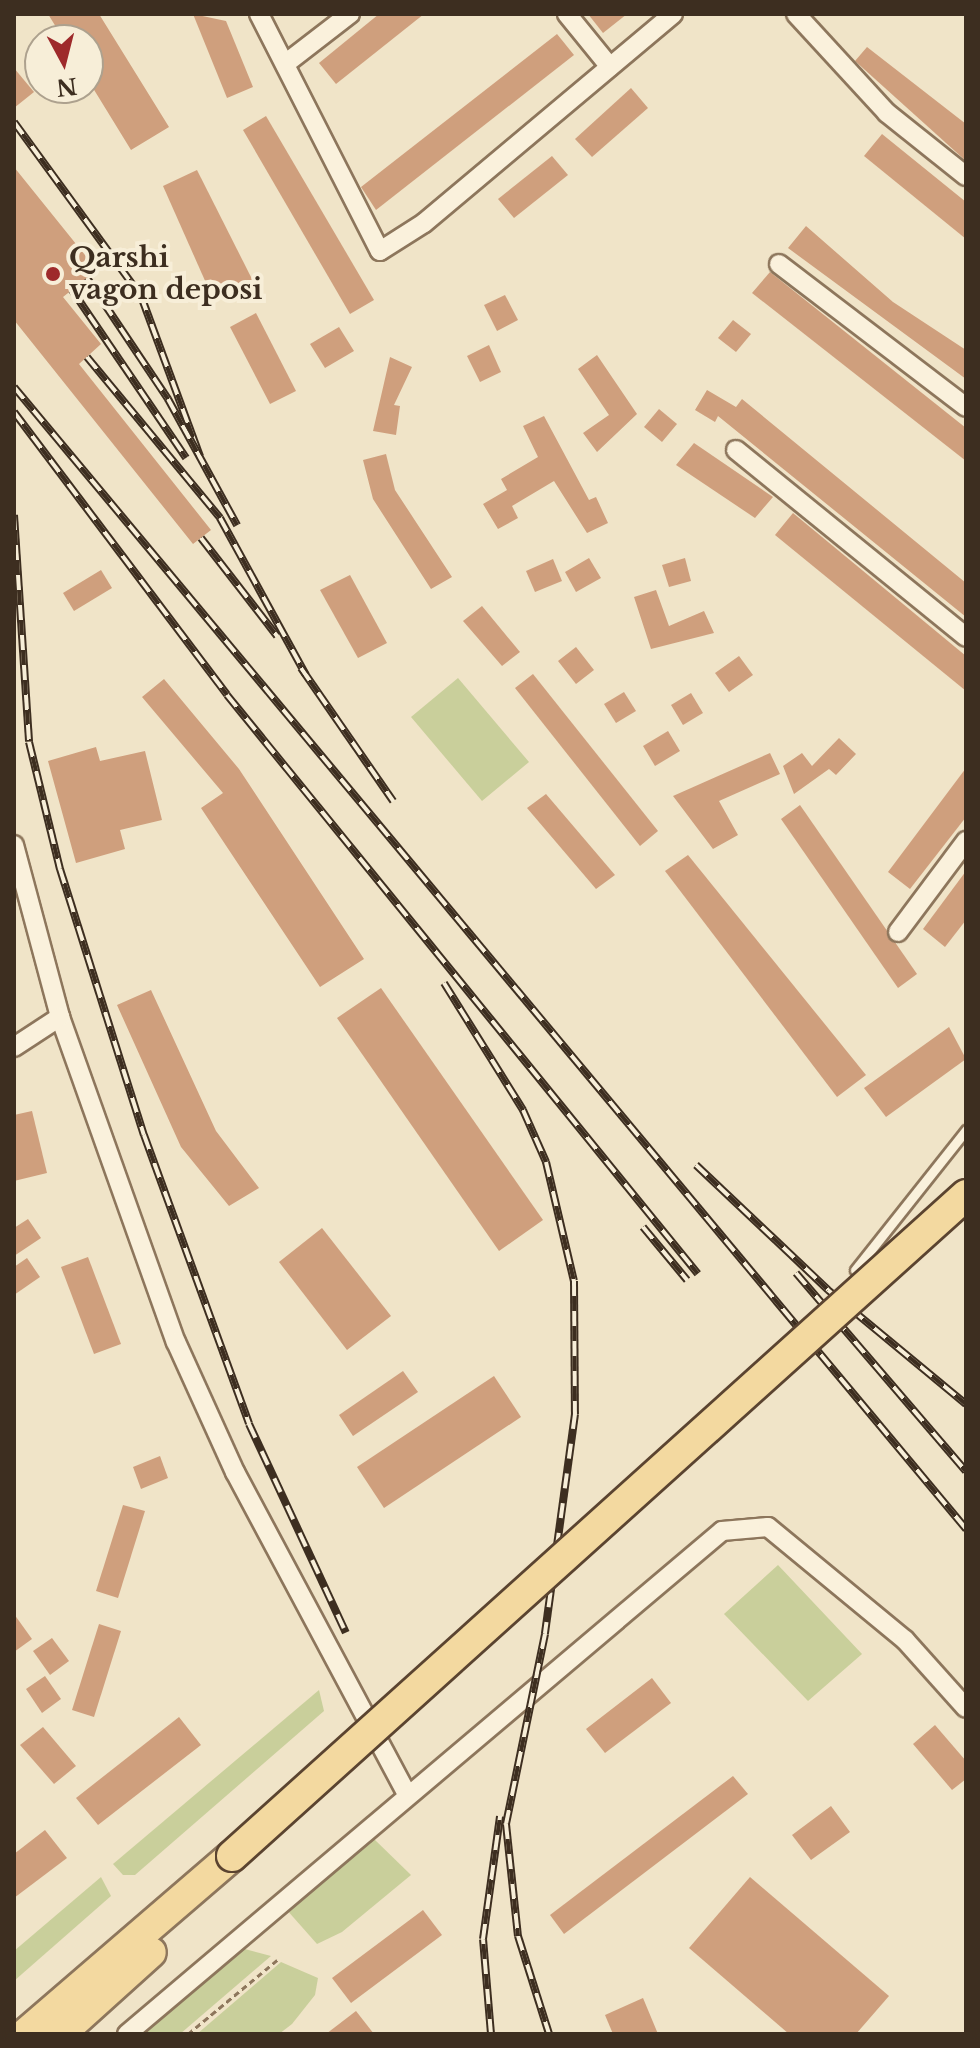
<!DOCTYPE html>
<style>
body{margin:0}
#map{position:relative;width:980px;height:2048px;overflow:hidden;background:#f0e4c8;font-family:"Libre Baskerville",serif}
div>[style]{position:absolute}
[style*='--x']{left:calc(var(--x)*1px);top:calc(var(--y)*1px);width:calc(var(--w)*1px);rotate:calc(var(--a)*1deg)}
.green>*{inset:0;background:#c9cf9b}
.building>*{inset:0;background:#cf9f7d}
.path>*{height:3px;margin-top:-1.5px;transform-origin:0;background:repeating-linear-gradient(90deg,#8d765c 0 6px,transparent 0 10px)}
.roads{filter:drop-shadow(2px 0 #8d765c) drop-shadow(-2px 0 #8d765c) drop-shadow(0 2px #8d765c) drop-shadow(0 -2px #8d765c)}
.service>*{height:9px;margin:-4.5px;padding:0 4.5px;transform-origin:4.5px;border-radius:4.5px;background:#faf1dc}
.minor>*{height:18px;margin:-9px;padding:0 9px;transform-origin:9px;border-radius:9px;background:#faf1dc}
.primary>*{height:30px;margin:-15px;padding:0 15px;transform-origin:15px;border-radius:15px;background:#f3d9a0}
.rail>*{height:8px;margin-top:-4px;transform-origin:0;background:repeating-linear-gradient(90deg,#f7eed8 0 15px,#3d2e20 0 30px);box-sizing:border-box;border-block:2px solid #3d2e20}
.bridges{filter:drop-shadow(2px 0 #5b4430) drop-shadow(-2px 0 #5b4430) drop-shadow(0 2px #5b4430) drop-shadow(0 -2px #5b4430)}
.primary-bridge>*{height:30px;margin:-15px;padding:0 15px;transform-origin:15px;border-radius:15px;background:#f3d9a0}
.dots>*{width:22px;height:22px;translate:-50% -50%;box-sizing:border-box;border:4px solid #f7eed8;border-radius:50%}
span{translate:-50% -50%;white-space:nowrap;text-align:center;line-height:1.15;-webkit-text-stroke:8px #f7eed8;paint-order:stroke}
.poi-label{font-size:28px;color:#3d2e20;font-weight:700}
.left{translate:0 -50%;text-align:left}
.frame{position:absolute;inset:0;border:16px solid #3d2e20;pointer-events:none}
.north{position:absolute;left:24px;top:24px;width:80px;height:80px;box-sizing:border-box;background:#f7eed8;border:2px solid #ada18e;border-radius:50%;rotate:173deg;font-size:22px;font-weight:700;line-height:32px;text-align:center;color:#3d2e20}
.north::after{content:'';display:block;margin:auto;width:28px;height:36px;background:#9e2a2b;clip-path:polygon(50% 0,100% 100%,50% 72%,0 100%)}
</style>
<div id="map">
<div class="green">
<div style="clip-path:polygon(458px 678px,529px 762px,482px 801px,411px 717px)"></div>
<div style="clip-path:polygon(778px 1565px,862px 1654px,808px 1701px,724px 1614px)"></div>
<div style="clip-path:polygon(319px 1690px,324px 1711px,135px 1875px,123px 1875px,113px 1864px)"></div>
<div style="clip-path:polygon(373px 1838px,411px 1875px,342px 1932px,317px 1944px,286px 1909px)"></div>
<div style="clip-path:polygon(101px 1877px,111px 1896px,14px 1981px,14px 1951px)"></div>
<div style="clip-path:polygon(241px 1948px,271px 1956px,180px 2034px,138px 2034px)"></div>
<div style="clip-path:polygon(281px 1962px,318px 1978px,315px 1995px,292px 2024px,279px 2034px,197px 2034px)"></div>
</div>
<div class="building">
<div style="clip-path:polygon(48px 14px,99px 14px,169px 127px,131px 150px,88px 80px,88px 40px,64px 40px)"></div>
<div style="clip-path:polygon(193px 14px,226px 21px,253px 87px,227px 98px)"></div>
<div style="clip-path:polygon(379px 14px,424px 14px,336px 84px,319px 63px)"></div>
<div style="clip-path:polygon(588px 14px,627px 14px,603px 33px)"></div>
<div style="clip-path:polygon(557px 34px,574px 55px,376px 210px,361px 187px)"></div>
<div style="clip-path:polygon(867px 47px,966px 124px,966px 161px,855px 61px)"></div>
<div style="clip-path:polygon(14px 68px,34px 92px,14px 108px)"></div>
<div style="clip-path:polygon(631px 88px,648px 108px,592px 157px,575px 139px)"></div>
<div style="clip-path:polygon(266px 116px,374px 300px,350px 314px,243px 130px)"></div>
<div style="clip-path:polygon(882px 134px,966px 202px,966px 239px,864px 156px)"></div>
<div style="clip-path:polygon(552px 156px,568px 175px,514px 218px,498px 199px)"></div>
<div style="clip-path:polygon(14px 167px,97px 270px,63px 297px,101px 344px,79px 364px,211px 530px,193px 544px,14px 320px)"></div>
<div style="clip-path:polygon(197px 170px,253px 281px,214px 301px,163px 186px)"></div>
<div style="clip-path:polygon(806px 226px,893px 302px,966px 350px,966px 379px,788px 248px)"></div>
<div style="clip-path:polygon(770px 272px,966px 428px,966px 461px,752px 293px)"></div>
<div style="clip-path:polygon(505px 295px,518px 320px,497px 331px,484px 305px)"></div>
<div style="clip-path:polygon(256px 313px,296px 391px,270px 404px,230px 327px)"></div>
<div style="clip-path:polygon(733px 320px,751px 334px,736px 352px,718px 338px)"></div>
<div style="clip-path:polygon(339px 327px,354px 351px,325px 368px,310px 344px)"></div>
<div style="clip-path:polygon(489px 345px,501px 372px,480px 382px,467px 356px)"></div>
<div style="clip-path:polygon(597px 355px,637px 414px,597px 452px,583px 433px,609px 415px,578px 369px)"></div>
<div style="clip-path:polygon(390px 357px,412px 367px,394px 405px,400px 406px,396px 435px,373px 431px)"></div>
<div style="clip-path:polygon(707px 390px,736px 407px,742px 399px,966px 583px,966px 617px,718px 416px,715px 422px,695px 410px)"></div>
<div style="clip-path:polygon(659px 409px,677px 424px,662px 442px,644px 427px)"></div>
<div style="clip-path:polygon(544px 416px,589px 500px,596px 497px,608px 523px,587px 533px,554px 481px,512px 506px,518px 518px,498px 529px,483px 504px,507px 490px,501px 479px,538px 457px,523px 426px)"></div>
<div style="clip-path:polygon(694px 443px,773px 497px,755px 518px,676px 465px)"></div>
<div style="clip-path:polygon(386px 454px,395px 490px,452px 577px,431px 589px,373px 499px,363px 460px)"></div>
<div style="clip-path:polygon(793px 513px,966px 656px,966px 691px,775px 535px)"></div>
<div style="clip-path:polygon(589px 558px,601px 578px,576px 592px,565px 572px)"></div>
<div style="clip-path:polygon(685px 558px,691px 581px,669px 587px,662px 565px)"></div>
<div style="clip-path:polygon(553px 559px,562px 581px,535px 592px,526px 571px)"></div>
<div style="clip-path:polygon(101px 570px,112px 588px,74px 611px,63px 593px)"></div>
<div style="clip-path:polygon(350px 575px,387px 643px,358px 658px,320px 590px)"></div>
<div style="clip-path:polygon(656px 590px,669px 626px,704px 611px,714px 633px,651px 649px,634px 597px)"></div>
<div style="clip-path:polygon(482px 606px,520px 652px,502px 666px,463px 621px)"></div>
<div style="clip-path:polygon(576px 647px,594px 670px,576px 684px,558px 661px)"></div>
<div style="clip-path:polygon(739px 656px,753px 675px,729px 692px,715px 673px)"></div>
<div style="clip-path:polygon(533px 674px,658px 831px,640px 846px,515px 688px)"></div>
<div style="clip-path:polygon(164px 679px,239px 769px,364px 959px,320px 987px,201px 808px,223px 793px,142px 697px)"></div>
<div style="clip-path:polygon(624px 692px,636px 711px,616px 723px,604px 704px)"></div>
<div style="clip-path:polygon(691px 693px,703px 713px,683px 725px,671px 705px)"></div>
<div style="clip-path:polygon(668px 731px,680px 751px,655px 766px,643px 746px)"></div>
<div style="clip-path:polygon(839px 738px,856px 754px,836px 775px,829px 769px,794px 794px,783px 766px,802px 753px,812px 766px)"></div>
<div style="clip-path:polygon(96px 747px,100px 761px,145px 751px,162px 820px,120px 830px,125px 849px,76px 863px,48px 761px)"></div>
<div style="clip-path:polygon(770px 753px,780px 774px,719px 801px,738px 835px,713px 849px,673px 796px)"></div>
<div style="clip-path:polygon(966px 768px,966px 817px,910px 889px,888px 872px)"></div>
<div style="clip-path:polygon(546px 794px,615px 875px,596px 889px,527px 808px)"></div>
<div style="clip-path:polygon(800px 805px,917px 974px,898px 988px,781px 819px)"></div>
<div style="clip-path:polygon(688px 855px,866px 1075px,837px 1097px,665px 871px)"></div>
<div style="clip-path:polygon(966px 871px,966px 920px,945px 947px,923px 929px)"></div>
<div style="clip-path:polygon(381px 988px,543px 1220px,499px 1251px,337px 1018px)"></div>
<div style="clip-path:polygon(151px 990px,216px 1131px,259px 1188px,229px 1206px,181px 1147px,117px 1005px)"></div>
<div style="clip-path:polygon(949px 1027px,966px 1059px,886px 1117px,864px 1088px)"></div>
<div style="clip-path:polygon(32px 1111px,47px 1173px,14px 1181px,14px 1115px)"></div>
<div style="clip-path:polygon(28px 1219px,41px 1238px,14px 1256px,14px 1228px)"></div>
<div style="clip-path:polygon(322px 1228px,391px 1316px,347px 1350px,279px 1262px)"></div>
<div style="clip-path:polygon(88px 1257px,121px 1344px,94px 1354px,61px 1267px)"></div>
<div style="clip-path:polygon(27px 1258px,40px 1277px,14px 1295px,14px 1267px)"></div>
<div style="clip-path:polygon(403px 1371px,418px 1392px,353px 1436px,339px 1415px)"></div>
<div style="clip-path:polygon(494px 1376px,521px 1417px,384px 1508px,357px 1467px)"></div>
<div style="clip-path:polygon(160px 1456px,168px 1478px,141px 1489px,133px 1467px)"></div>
<div style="clip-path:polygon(123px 1505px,145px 1511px,118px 1598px,96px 1591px)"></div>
<div style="clip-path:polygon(14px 1614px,32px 1639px,14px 1652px)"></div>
<div style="clip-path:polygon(99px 1624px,121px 1631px,94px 1717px,72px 1710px)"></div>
<div style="clip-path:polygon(52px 1638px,69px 1661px,50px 1675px,33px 1651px)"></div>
<div style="clip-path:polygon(45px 1676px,61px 1699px,42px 1713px,26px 1689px)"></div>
<div style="clip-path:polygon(652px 1678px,671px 1703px,605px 1753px,586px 1729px)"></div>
<div style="clip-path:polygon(179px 1717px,201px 1745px,98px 1825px,76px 1798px)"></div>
<div style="clip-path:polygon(935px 1725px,966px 1761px,966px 1779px,952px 1790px,913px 1744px)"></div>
<div style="clip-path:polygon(43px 1727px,76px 1766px,54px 1784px,20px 1745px)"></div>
<div style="clip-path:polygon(733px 1776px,748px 1794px,564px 1934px,550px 1915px)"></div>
<div style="clip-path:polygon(831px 1806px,850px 1832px,811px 1860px,792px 1835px)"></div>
<div style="clip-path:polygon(45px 1830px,67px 1858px,14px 1898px,14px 1854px)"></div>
<div style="clip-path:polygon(750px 1877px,889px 1996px,856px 2034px,789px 2034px,689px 1948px)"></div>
<div style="clip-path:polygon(423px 1910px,442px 1935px,351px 2003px,332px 1978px)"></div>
<div style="clip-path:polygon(643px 1998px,658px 2034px,613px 2034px,605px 2015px)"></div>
<div style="clip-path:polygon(356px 2011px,374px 2034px,326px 2034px)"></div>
</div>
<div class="path">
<div style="--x:188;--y:2034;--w:116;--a:-39.7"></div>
</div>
<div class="roads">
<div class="service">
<div style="--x:855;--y:1270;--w:179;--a:-51.6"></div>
</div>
<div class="minor">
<div style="--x:259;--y:14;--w:266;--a:63"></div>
<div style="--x:380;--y:251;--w:52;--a:-32.5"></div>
<div style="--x:424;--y:223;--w:325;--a:-40"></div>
<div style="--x:567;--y:14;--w:68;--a:50.9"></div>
<div style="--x:796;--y:14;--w:134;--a:47.4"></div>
<div style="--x:887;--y:113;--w:101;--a:38.6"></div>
<div style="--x:285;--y:64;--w:82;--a:-37.6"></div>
<div style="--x:779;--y:264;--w:235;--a:37.4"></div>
<div style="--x:736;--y:450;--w:296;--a:39.1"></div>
<div style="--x:14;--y:845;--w:178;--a:75"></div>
<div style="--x:60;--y:1017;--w:345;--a:70.4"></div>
<div style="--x:176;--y:1342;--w:143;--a:65.6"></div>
<div style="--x:235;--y:1472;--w:363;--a:61.9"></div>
<div style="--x:898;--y:932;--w:114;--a:-53.2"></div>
<div style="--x:14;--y:1047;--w:55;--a:-33.1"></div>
<div style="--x:127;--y:2034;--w:779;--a:-40.21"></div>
<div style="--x:722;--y:1531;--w:46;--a:-5"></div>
<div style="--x:768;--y:1527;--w:178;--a:39.5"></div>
<div style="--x:905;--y:1640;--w:91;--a:48.1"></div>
</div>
<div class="primary">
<div style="--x:25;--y:2034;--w:273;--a:-40.7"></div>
<div style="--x:60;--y:2034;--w:122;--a:-42"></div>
</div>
</div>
<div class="rail">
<div style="--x:14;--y:122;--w:215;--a:53.9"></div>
<div style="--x:141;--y:296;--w:171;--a:69.8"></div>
<div style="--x:87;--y:278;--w:146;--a:56.2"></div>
<div style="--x:168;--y:399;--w:144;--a:61.3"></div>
<div style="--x:72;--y:290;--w:203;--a:55.8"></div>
<div style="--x:87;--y:357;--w:209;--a:50.4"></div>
<div style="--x:220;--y:518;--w:179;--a:61.3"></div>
<div style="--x:14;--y:387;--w:1487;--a:50.18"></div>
<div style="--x:14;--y:412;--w:354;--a:53"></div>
<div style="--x:227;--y:695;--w:746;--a:50.87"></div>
<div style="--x:14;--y:515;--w:227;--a:86.2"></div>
<div style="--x:29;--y:742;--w:131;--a:76.3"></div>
<div style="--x:60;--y:869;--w:279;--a:72.5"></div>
<div style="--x:144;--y:1135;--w:307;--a:70"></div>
<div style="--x:249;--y:1424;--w:230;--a:65.1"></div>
<div style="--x:201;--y:538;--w:124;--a:52.2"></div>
<div style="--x:301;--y:668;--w:162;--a:55.3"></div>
<div style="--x:444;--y:983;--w:150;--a:58.1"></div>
<div style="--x:523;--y:1110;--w:57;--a:66.1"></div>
<div style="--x:546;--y:1162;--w:122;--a:76.8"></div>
<div style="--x:574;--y:1281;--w:133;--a:89.6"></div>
<div style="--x:575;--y:1414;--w:222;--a:97.8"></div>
<div style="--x:545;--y:1634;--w:194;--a:101.6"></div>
<div style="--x:506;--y:1824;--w:113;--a:83.9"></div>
<div style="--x:518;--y:1936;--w:103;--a:72.4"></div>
<div style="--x:696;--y:1165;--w:182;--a:43.4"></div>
<div style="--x:828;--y:1290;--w:179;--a:39.6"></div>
<div style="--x:643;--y:1227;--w:69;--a:50.3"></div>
<div style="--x:796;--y:1273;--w:261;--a:49.4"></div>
<div style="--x:491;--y:2034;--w:95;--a:-94.8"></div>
<div style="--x:483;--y:1939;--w:124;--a:-82.1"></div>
</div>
<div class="bridges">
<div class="primary-bridge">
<div style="--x:232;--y:1856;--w:988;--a:-42"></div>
</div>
</div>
<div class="dots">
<div style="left:53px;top:274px;background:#9e2a2b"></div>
</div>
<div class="poi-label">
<span class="left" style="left:69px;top:274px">Qarshi<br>vagon deposi</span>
</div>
<div class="frame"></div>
<div class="north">N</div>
</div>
